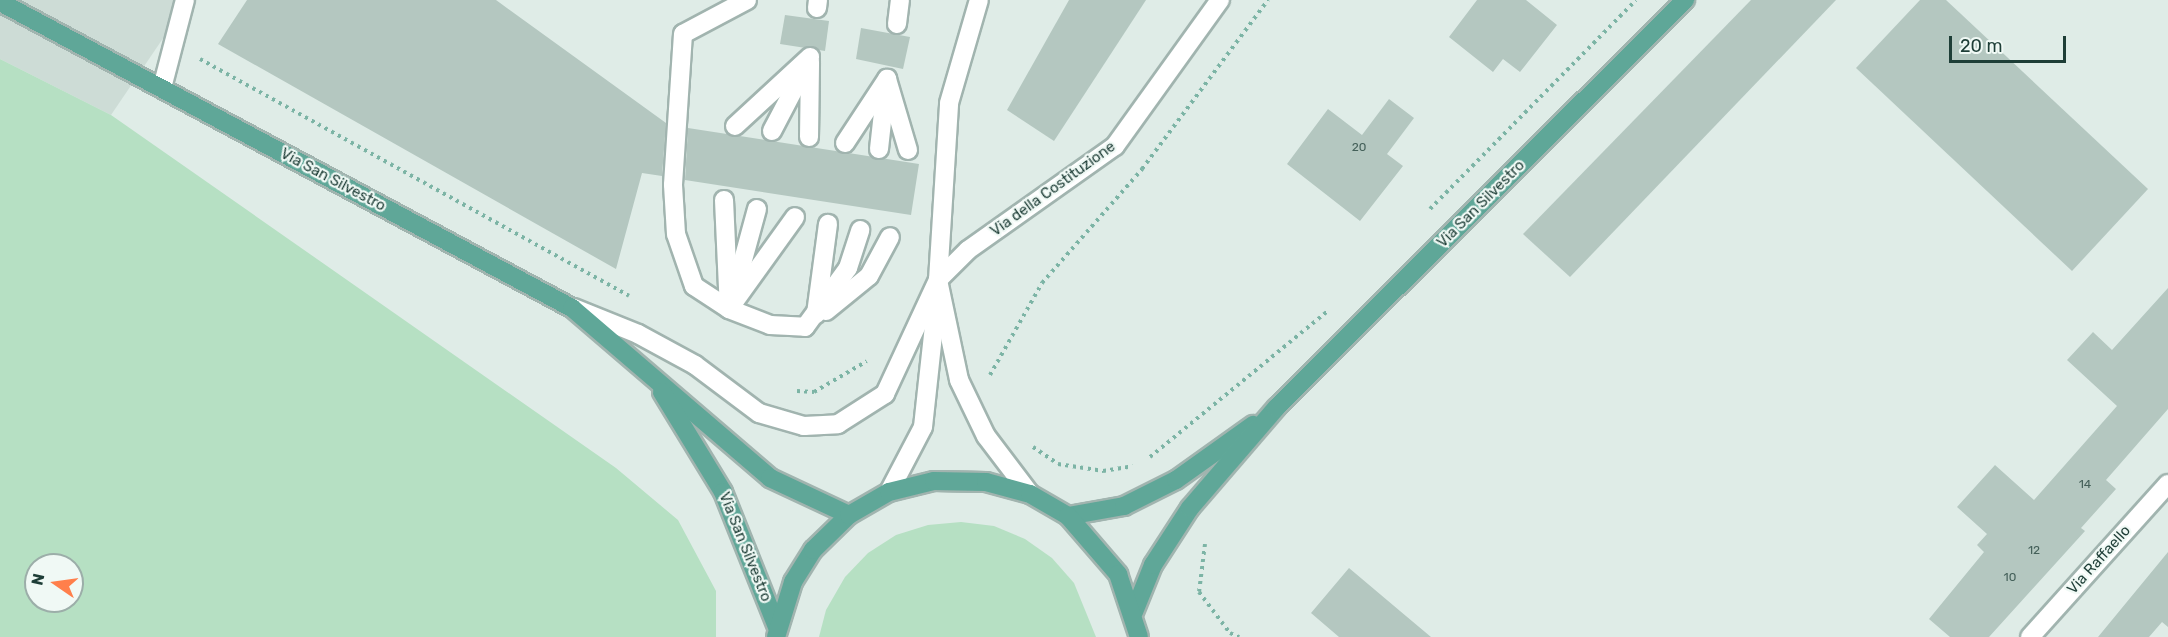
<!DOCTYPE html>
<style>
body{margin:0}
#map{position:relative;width:2168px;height:637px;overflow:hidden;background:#dfece7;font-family:Rubik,sans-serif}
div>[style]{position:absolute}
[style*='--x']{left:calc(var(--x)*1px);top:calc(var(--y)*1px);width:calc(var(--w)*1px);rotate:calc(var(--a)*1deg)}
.built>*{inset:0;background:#cddcd6}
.green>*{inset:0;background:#b6e0c3}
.building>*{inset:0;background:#b4c7c0}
.path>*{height:4px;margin-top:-2px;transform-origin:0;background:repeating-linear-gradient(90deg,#7cb4a5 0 3px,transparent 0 7.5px)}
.roads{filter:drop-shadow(2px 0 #a1b4af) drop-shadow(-2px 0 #a1b4af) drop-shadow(0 2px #a1b4af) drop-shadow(0 -2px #a1b4af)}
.lane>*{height:18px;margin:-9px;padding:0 9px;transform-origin:9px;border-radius:9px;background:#fff}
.street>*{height:18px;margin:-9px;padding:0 9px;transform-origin:9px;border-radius:9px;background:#fff}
.primary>*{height:18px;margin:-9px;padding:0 9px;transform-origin:9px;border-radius:9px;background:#5fa798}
span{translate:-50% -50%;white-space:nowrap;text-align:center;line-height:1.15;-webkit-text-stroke:4.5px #f0f9f5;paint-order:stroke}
.number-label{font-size:12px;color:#446059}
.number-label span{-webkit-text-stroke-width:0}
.street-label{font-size:15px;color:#1e3e37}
.north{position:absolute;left:24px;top:553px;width:60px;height:60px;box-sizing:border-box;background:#f0f9f5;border:2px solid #9caea9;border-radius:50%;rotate:283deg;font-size:16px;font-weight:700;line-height:24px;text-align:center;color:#1e3e37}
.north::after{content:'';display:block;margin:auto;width:21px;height:27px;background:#ff7f4b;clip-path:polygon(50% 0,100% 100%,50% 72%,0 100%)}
.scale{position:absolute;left:1949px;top:36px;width:117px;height:27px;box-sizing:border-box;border:3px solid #1e3e37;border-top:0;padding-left:8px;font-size:18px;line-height:21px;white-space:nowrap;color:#1e3e37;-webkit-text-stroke:4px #f0f9f5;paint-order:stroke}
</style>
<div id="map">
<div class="built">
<div style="clip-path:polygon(0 0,189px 0,111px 115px,0 59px)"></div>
</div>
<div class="green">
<div style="clip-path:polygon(evenodd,0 59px,111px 115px,616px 468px,678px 520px,716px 591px,716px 637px,0 637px,0 59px,36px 565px,72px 565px,72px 601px,36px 601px,36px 565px)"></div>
<div style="clip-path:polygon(961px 522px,994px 526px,1025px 539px,1052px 558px,1074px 583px,1096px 637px,819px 637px,826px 610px,845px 577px,868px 553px,896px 535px,928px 525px)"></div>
</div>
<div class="building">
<div style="clip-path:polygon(247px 0,496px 0,666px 123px,662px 176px,642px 173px,616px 269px,218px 44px)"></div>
<div style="clip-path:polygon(1069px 0,1146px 0,1054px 141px,1007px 110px)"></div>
<div style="clip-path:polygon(1477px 0,1526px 0,1557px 25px,1520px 72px,1503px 59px,1493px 72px,1449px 37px)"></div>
<div style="clip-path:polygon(1751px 0,1836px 0,1570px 277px,1523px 234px)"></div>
<div style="clip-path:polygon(1920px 0,1946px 0,2148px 189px,2072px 271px,1856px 68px)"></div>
<div style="clip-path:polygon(785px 15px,829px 21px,825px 51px,780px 44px)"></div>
<div style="clip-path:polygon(861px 28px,910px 37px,903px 69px,856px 59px)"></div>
<div style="clip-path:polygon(1389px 99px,1414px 118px,1387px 154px,1403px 166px,1360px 221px,1287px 164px,1328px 109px,1362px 135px)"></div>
<div style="clip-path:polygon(688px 128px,919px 164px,911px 215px,685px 180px)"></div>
<div style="clip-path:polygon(2168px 288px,2168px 409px,2106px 480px,2116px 489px,2081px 528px,2085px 531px,1989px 637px,1950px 637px,1929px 619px,1984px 552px,1977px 545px,1987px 534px,1957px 507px,1995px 465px,2034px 500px,2117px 406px,2067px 360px,2093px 332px,2112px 350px)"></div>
<div style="clip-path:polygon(2168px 552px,2168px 627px,2162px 622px,2149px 637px,2098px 637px)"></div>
<div style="clip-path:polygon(1349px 568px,1400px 611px,1431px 637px,1339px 637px,1311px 613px)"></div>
</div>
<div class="path">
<div style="--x:200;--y:59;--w:490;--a:28.9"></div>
<div style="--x:1430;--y:209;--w:293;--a:-45.4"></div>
<div style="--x:990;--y:375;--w:106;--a:-60.5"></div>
<div style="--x:1042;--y:283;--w:152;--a:-48.7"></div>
<div style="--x:1142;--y:169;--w:211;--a:-53.3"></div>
<div style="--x:797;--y:391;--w:17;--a:3"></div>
<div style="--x:814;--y:392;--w:61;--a:-30.3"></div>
<div style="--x:1033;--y:447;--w:30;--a:34"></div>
<div style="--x:1058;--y:464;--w:46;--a:8.8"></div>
<div style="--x:1103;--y:471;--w:30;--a:-9"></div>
<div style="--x:1150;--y:457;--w:232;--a:-39.4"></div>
<div style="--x:1205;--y:544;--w:48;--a:97.1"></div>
<div style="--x:1199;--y:592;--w:51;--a:52.9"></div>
<div style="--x:1230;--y:633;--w:10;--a:24"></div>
</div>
<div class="roads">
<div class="lane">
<div style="--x:747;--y:0;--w:72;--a:152"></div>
<div style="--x:683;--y:34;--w:151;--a:93.8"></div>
<div style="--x:673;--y:185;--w:49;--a:86.5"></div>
<div style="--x:676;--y:234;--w:55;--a:70.9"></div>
<div style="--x:694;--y:286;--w:42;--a:33.3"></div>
<div style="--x:729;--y:309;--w:44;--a:21.3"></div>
<div style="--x:770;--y:325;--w:35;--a:3"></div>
<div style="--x:805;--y:327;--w:73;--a:-53.9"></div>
<div style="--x:848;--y:268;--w:40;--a:-72"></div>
<div style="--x:817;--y:8;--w:8;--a:-83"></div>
<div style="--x:897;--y:24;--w:24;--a:-83"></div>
<div style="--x:887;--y:79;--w:74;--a:73.5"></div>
<div style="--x:162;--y:88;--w:91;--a:-75.4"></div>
<div style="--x:735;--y:126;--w:102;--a:-42.6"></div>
<div style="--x:772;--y:131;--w:69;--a:-62.3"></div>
<div style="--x:809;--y:137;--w:75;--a:-89.2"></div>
<div style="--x:845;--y:143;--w:77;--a:-56.7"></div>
<div style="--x:879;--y:149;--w:63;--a:-83.7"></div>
<div style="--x:724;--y:200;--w:109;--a:87.4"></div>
<div style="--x:938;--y:280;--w:177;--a:-86.4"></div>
<div style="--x:949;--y:103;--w:107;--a:-73.8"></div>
<div style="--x:734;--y:293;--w:87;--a:-74.7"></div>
<div style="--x:729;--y:309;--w:113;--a:-54.3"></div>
<div style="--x:826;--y:311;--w:55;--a:-39.1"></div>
<div style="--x:869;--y:276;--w:44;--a:-61.7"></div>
<div style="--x:816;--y:314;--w:91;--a:-82.4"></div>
</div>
<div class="street">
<div style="--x:938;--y:280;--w:102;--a:78.1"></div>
<div style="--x:959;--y:380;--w:62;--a:64.3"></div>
<div style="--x:986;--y:436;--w:73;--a:52.8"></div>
<div style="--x:574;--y:308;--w:69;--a:22.1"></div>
<div style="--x:638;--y:334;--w:65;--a:28.5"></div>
<div style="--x:695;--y:365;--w:80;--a:36.9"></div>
<div style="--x:759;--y:413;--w:47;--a:16.1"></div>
<div style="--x:804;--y:426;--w:34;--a:-3"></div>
<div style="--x:838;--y:424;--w:56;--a:-32.6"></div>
<div style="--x:885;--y:394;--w:126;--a:-65.1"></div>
<div style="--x:938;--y:280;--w:42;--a:-45"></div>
<div style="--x:968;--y:250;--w:180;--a:-35.3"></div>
<div style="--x:1115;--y:146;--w:180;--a:-54.3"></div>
<div style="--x:889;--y:492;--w:73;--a:-62.4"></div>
<div style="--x:923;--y:427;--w:120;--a:-83.8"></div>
<div style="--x:2030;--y:637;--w:206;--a:-48"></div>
</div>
<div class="primary">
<div style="--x:0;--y:2;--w:649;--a:28.15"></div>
<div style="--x:572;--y:308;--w:261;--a:40.6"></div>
<div style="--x:770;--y:478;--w:87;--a:25.1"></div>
<div style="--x:662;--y:392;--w:117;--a:58.6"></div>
<div style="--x:723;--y:492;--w:145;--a:68.2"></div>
<div style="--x:1068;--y:516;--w:57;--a:-10.1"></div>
<div style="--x:1124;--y:506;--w:58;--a:-26.6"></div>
<div style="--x:1176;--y:480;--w:95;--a:-35.5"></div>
<div style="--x:1134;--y:612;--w:51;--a:-68"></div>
<div style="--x:1153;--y:565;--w:68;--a:-57"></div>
<div style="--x:1190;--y:508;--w:132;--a:-49.3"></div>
<div style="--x:1276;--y:408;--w:578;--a:-44.93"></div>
<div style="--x:776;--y:637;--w:58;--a:-72.8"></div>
<div style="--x:793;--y:582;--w:38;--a:-58"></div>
<div style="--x:813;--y:550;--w:50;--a:-44.2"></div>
<div style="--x:849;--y:515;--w:46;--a:-29.9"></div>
<div style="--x:889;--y:492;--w:46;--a:-13.7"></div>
<div style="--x:934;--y:481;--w:52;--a:1.1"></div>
<div style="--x:986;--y:482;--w:46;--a:15.3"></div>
<div style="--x:1030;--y:494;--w:44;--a:30.1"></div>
<div style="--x:1068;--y:516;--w:77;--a:49.2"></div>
<div style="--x:1118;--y:574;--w:66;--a:71.6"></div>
</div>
</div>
<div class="number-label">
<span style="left:1359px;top:148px">20</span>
<span style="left:2085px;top:485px">14</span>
<span style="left:2034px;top:551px">12</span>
<span style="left:2010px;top:578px">10</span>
</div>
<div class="street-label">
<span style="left:333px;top:180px;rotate:28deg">Via San Silvestro</span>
<span style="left:1053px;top:189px;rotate:-36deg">Via della Costituzione</span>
<span style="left:1481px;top:204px;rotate:-45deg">Via San Silvestro</span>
<span style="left:745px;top:547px;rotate:68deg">Via San Silvestro</span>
<span style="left:2099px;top:560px;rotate:-48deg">Via Raffaello</span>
</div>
<div class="north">N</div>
<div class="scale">20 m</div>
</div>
